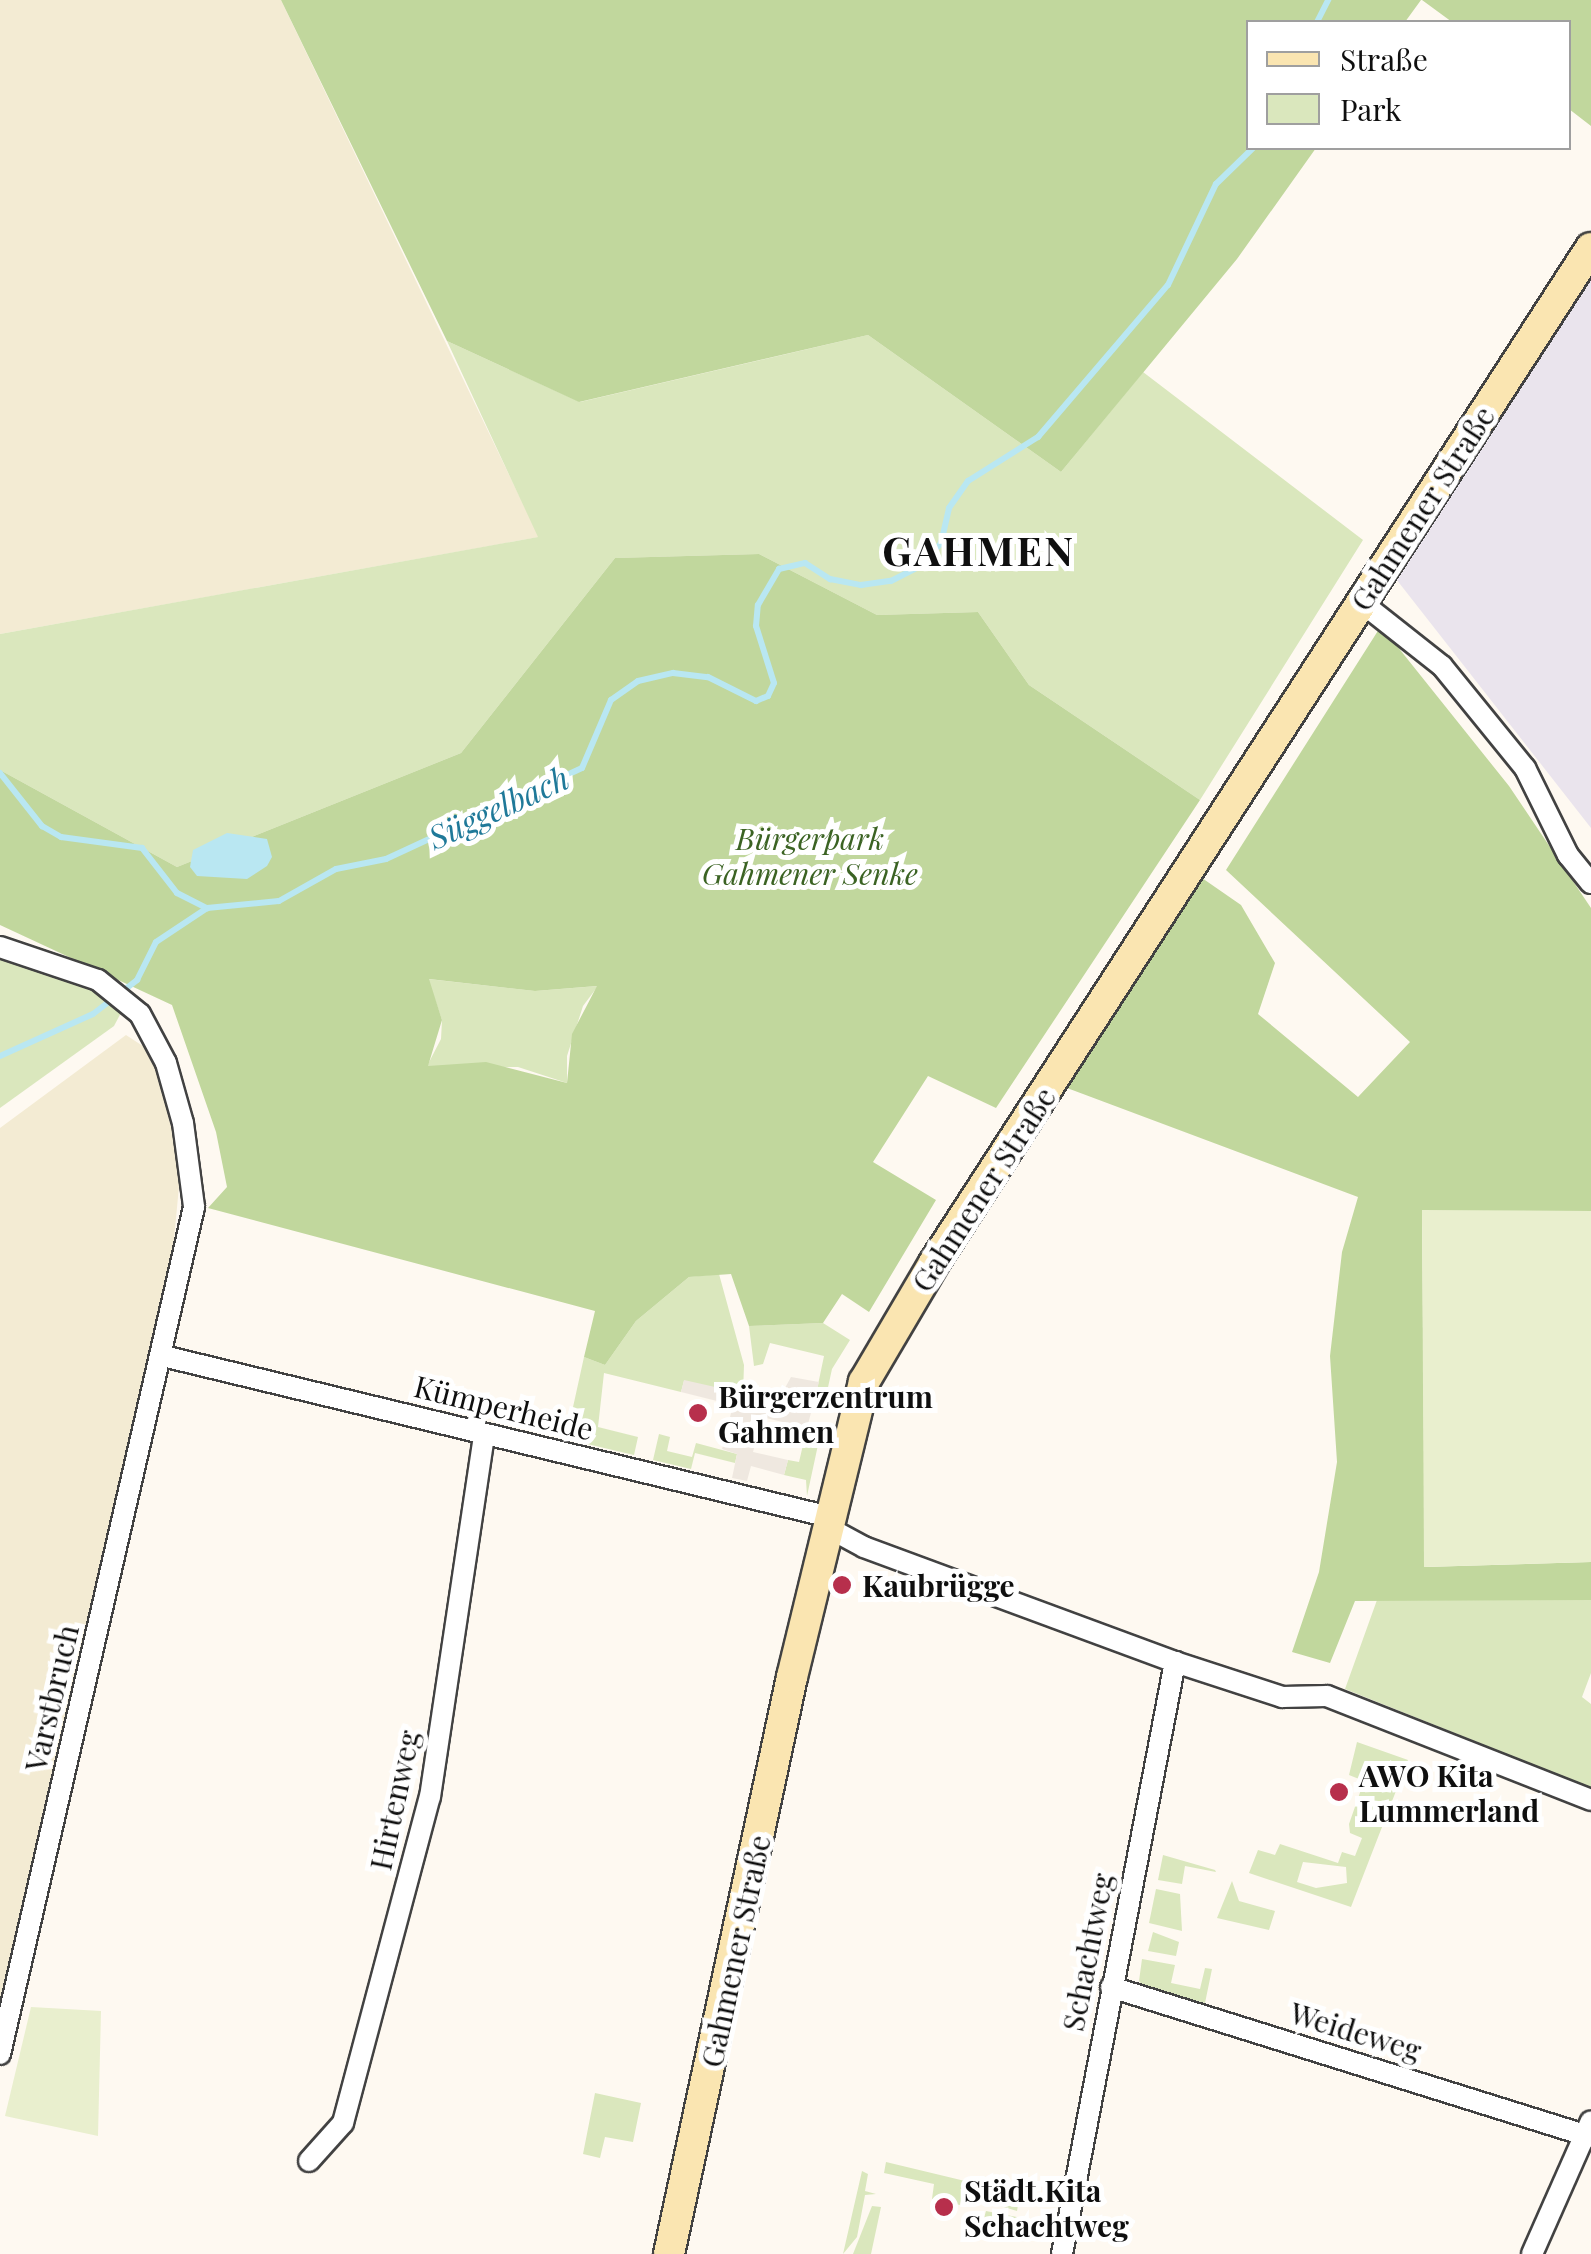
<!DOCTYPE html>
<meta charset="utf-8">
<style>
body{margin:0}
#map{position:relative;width:1591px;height:2254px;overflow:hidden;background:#fef9f1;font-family:"Playfair Display",serif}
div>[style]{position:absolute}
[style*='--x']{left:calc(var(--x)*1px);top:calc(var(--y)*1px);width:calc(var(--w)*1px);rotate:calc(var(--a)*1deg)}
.industrial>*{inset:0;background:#eae4ed}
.farmland>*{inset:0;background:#f3ebd3}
.green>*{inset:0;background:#dae7bd}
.forest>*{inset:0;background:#c1d79d}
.pitch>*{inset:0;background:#e9efce}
.plaza>*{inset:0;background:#efe8e0}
.water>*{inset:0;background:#b9e7f2}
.stream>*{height:6px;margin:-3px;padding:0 3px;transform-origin:3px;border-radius:3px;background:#b9e7f2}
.roads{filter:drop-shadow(2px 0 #424242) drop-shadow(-2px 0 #424242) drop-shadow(0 2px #424242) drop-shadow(0 -2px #424242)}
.street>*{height:20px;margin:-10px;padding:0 10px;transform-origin:10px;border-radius:10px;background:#fff}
.secondary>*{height:30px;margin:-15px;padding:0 15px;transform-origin:15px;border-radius:15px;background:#fae5b1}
.dots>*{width:28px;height:28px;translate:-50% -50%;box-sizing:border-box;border:5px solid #fff;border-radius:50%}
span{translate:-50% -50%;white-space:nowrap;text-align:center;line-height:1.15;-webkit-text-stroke:10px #fff;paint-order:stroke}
.street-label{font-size:30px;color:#0f0f0f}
.park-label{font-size:30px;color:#3b6323;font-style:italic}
.poi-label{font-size:30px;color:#0f0f0f;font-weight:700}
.left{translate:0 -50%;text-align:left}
.water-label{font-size:32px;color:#1f7999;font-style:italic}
.district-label{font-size:40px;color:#0f0f0f;font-weight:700;letter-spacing:2.5px}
.legend{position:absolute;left:1246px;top:20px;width:325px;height:130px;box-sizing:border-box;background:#fff;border:2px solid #9f9f9f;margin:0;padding:12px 18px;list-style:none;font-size:30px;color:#0f0f0f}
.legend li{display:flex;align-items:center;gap:20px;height:50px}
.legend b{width:50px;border:2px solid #9f9f9f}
</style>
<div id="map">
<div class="industrial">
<div style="clip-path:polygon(1591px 262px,1591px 828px,1389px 570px)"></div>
</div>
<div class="farmland">
<div style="clip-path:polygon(0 0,281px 0,539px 537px,0 634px)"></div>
<div style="clip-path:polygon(126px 1035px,152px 1052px,181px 1165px,163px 1356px,0 2056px,0 1128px)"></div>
</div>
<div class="green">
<div style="clip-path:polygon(868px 335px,1061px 472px,1143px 372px,1363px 540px,1200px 800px,1029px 685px,978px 612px,877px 615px,759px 554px,615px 558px,461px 753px,177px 867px,0 770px,0 634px,538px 537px,447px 341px,580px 402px)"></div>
<div style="clip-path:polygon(0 951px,93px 985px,123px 1009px,114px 1026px,0 1108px)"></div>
<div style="clip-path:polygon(428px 979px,535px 991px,598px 986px,583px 1006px,567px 1056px,567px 1083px,518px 1067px,427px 1066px,441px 1039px,442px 1020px)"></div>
<div style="clip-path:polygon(719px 1274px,744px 1365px,743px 1394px,684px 1381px,681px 1392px,604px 1373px,598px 1427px,638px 1437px,634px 1455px,566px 1439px,584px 1357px,605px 1365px,636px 1321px,689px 1277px)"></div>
<div style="clip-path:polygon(823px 1323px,850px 1340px,832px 1369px,825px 1401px,815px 1399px,824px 1356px,770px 1343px,763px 1364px,754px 1366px,749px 1326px)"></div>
<div style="clip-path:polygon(807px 1428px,821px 1431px,807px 1496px,806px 1480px,784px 1475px,788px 1460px,799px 1462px)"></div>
<div style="clip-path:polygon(659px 1434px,670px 1437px,667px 1451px,692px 1457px,696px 1443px,737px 1454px,735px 1463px,695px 1453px,691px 1469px,653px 1460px)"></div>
<div style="clip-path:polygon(1377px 1600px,1591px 1600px,1591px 1673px,1582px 1697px,1591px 1704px,1591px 1788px,1345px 1689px)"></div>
<div style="clip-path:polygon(evenodd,1357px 1742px,1408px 1760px,1351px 1907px,1249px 1873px,1258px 1850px,1275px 1855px,1280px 1844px,1338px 1863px,1342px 1852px,1355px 1856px,1362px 1838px,1350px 1833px,1349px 1824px,1364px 1781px,1349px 1775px,1357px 1742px,1303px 1862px,1346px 1867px,1347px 1883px,1316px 1888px,1297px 1882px,1303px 1862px)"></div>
<div style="clip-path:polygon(1163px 1855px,1215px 1870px,1216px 1872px,1185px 1866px,1182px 1884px,1158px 1880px)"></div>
<div style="clip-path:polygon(1232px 1881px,1239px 1901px,1275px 1911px,1269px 1930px,1217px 1918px)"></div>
<div style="clip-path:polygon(1156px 1889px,1180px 1894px,1182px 1931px,1149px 1923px)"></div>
<div style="clip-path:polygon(1153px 1932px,1179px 1942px,1176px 1956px,1148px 1951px)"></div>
<div style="clip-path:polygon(1142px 1959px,1175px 1965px,1171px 1983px,1200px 1989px,1205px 1968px,1212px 1969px,1205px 2003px,1145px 1988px,1139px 1981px)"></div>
<div style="clip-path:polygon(595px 2093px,641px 2103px,633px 2142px,605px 2137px,600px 2158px,583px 2154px)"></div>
<div style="clip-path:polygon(886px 2162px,965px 2181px,960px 2205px,932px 2199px,934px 2184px,884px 2173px)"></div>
<div style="clip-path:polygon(862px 2171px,868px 2174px,865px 2191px,876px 2194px,865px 2195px,857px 2237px,843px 2254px)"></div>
<div style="clip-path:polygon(974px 2183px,1020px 2192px,1017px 2211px,971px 2197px)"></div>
<div style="clip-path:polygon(872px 2206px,881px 2207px,871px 2254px,853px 2254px)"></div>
<div style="clip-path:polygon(986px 2211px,1052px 2224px,1048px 2239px,1028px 2235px,1029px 2227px,984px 2218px)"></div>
</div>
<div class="forest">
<div style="clip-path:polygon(281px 0,1421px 0,1405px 22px,1248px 22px,1248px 148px,1316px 148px,1237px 259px,1061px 472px,868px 335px,579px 402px,447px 341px)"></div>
<div style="clip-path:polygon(1422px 0,1591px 0,1591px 126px,1569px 109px,1568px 22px,1452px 22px)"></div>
<div style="clip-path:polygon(evenodd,759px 554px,877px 615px,978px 612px,1029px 685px,1200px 800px,996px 1108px,928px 1076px,873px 1162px,936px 1200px,869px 1312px,842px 1294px,823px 1323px,749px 1326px,731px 1274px,689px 1277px,636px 1321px,605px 1365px,584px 1357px,595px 1311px,208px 1208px,227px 1187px,216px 1132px,172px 1005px,0 925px,0 770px,177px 867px,461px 753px,615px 558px,759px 554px,429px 979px,535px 991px,597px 986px,572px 1034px,567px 1083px,486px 1062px,428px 1066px,442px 1020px,429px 979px)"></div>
<div style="clip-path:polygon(1381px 626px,1509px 786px,1591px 908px,1591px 1211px,1422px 1211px,1425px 1567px,1591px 1562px,1591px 1600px,1355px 1601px,1330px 1663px,1292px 1652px,1319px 1572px,1337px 1462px,1330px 1356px,1342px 1252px,1358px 1197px,1067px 1088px,1202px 878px,1241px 905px,1275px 963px,1258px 1014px,1358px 1097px,1410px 1042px,1226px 870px)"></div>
</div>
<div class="pitch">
<div style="clip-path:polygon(1422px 1210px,1591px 1211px,1591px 1562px,1424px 1567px)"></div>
<div style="clip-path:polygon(31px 2007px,101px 2011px,98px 2136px,5px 2116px)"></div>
</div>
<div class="plaza">
<div style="clip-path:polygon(791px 1377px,819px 1382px,807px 1428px,762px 1417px,753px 1452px,788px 1460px,784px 1475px,751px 1466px,747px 1481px,732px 1478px,737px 1454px,722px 1449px,733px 1405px,681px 1392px,684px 1380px,769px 1399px,774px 1408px)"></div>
</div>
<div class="water">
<div style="clip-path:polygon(227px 833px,267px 839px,272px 857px,267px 866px,247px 879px,197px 876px,190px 867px,193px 850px)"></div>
</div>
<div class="stream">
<div style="--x:1317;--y:22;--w:25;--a:-63"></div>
<div style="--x:0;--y:773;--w:68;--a:51.6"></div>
<div style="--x:42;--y:826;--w:22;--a:30"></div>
<div style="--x:61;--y:837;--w:82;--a:7.7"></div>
<div style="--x:142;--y:848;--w:57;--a:52.1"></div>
<div style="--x:177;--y:893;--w:34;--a:27"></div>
<div style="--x:0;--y:1056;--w:102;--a:-24.3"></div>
<div style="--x:93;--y:1014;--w:56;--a:-37.7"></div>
<div style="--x:137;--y:980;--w:42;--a:-63.4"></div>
<div style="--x:156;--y:942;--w:61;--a:-33.7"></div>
<div style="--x:207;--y:908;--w:72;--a:-5.6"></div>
<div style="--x:279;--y:901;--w:65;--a:-29.3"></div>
<div style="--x:336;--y:869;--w:51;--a:-11.3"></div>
<div style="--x:386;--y:859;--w:216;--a:-24.9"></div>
<div style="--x:582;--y:768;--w:74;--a:-66.9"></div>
<div style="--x:611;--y:700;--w:33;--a:-35"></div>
<div style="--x:638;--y:681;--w:36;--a:-13"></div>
<div style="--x:673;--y:673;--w:35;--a:7"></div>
<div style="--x:708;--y:677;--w:54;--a:26.6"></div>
<div style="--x:756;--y:701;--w:13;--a:-23"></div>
<div style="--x:768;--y:696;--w:14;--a:-65"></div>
<div style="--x:774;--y:683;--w:60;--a:-107.5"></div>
<div style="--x:756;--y:626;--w:21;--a:-85"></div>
<div style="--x:758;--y:605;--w:42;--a:-59.7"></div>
<div style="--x:779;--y:569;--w:27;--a:-13"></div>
<div style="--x:805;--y:563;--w:30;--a:33"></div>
<div style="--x:830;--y:579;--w:32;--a:11"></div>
<div style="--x:861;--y:585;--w:30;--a:-8"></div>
<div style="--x:891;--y:581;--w:35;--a:-27"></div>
<div style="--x:922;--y:565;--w:29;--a:-49"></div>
<div style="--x:941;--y:543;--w:36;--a:-77"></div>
<div style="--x:949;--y:508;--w:33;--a:-55"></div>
<div style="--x:968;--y:481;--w:83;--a:-32.2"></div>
<div style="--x:1038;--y:437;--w:200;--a:-49.5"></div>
<div style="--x:1168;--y:285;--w:112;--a:-64.6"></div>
<div style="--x:1216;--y:184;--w:52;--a:-44.2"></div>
</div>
<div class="roads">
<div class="street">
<div style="--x:1361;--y:602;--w:103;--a:38.3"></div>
<div style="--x:1442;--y:666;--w:132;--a:50.9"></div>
<div style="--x:1525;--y:768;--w:97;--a:63.7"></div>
<div style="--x:1568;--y:855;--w:36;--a:51"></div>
<div style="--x:0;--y:947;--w:103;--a:18.6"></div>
<div style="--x:98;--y:980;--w:54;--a:39"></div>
<div style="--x:140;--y:1014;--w:55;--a:62"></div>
<div style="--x:166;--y:1063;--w:62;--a:74.2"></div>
<div style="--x:183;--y:1123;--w:85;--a:82.5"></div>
<div style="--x:194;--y:1207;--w:869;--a:102.9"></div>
<div style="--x:163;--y:1356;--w:686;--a:13.57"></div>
<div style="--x:827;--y:1527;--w:42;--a:28.4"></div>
<div style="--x:864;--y:1547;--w:332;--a:20.3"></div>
<div style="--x:1175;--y:1662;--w:113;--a:18.1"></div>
<div style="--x:1282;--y:1697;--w:45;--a:-1.3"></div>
<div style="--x:1327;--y:1696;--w:284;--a:21.5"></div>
<div style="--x:1111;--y:1987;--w:503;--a:17.35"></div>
<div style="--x:309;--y:2161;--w:51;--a:-48.2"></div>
<div style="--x:343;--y:2123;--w:337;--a:-75.1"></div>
<div style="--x:430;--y:1797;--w:367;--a:-81.5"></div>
<div style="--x:1062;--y:2254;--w:603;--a:-79.19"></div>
<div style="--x:1532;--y:2254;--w:145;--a:-66.1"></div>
</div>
<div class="secondary">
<div style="--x:669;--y:2254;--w:590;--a:-77.97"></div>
<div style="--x:792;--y:1677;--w:304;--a:-76.3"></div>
<div style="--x:864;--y:1382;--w:138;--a:-59.5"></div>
<div style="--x:934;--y:1263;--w:1209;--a:-57.09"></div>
</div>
</div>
<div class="dots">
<div style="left:698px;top:1413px;background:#b72f4c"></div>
<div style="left:842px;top:1585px;background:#b72f4c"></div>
<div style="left:1339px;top:1792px;background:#b72f4c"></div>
<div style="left:944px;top:2207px;background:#b72f4c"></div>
</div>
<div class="street-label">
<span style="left:1422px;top:508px;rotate:-57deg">Gahmener Straße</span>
<span style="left:983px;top:1189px;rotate:-57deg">Gahmener Straße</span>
<span style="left:504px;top:1407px;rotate:14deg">Kümperheide</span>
<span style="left:51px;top:1698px;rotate:-77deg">Varstbruch</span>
<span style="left:394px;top:1800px;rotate:-78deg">Hirtenweg</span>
<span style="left:735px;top:1951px;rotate:-78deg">Gahmener Straße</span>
<span style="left:1087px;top:1952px;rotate:-79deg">Schachtweg</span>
<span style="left:1356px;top:2031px;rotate:17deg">Weideweg</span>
</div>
<div class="park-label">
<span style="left:810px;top:855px">Bürgerpark<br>Gahmener Senke</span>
</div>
<div class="poi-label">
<span class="left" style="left:718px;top:1413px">Bürgerzentrum<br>Gahmen</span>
<span class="left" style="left:862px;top:1585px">Kaubrügge</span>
<span class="left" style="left:1359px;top:1792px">AWO Kita<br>Lummerland</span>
<span class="left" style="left:964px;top:2207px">Städt.Kita<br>Schachtweg</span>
</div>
<div class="water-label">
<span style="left:498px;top:807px;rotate:-25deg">Süggelbach</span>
</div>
<div class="district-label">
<span style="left:979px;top:550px">GAHMEN</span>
</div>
<ul class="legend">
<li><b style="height:12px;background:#fae5b1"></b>Straße</li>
<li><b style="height:28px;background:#dae7bd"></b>Park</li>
</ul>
</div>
